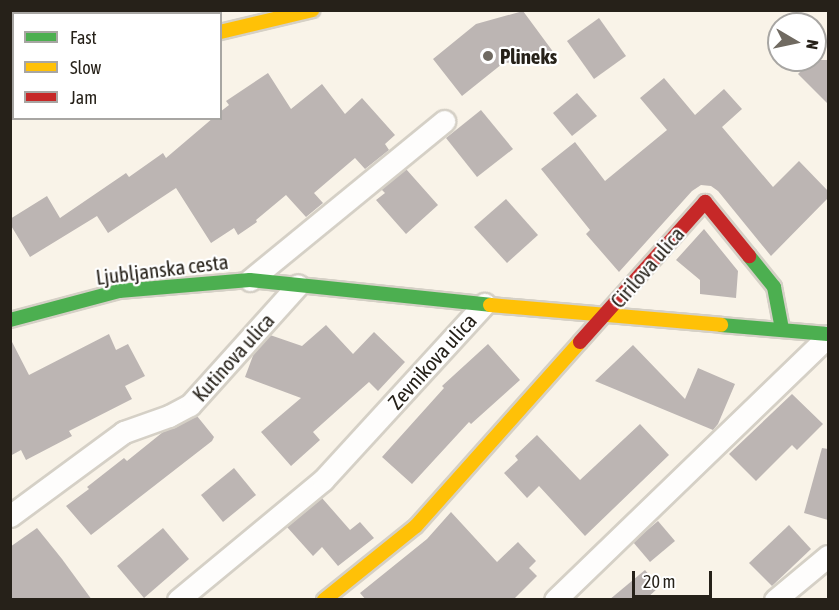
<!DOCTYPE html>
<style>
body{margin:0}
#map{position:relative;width:839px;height:610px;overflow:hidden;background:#f9f3e8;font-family:"Asap Condensed",sans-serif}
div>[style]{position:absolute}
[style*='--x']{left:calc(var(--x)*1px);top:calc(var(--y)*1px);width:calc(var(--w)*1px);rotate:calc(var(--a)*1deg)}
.green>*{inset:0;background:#e1e8ce}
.building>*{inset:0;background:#bcb5b3}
.roads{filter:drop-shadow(2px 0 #d5d0c6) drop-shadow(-2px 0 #d5d0c6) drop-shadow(0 2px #d5d0c6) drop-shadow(0 -2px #d5d0c6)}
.street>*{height:21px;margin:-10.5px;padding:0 10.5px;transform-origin:10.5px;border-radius:10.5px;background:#fefdfc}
.fast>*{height:14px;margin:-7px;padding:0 7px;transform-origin:7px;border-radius:7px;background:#4caf50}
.slow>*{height:14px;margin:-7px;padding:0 7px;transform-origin:7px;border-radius:7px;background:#ffc107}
.jam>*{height:14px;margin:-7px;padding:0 7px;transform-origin:7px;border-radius:7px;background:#c62828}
.dots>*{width:16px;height:16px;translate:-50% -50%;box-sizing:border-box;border:3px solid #fff;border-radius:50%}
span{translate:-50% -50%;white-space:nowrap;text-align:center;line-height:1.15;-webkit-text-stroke:4.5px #fff;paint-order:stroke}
.poi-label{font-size:21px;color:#262119;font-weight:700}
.left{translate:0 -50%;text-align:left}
.street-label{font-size:21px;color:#262119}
.frame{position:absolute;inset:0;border:12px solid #262119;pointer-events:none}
.legend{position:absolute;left:12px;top:12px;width:210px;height:108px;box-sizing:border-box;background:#fff;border:2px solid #a8a6a3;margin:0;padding:8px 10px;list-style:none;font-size:18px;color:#262119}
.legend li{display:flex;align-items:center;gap:12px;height:30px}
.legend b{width:30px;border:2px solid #a8a6a3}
.north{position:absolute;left:767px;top:12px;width:60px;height:60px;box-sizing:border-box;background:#fff;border:2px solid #a8a6a3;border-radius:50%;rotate:99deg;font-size:16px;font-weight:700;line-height:24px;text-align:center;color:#262119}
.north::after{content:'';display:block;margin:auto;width:21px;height:27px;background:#706a61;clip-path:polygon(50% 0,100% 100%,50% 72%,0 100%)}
.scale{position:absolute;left:632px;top:571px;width:80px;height:27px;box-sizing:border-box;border:3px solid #262119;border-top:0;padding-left:8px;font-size:18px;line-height:21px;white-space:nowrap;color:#262119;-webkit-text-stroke:4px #fff;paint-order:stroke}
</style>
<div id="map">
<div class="green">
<div style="clip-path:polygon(11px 10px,61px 11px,62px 13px,14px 14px,13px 60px,11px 61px)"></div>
</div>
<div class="building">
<div style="clip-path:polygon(523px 11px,554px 53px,502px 64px,462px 96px,433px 59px,476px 24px)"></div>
<div style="clip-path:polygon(599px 18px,626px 56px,594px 79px,567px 41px)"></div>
<div style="clip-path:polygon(812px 60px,828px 60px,828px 104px,798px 74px)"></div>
<div style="clip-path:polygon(268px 73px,291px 109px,322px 84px,345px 114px,362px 98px,395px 135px,385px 144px,389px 150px,365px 169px,355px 158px,314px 193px,323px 203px,306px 217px,286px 195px,256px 220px,257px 222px,238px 235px,234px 228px,211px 243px,176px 188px,108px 233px,97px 216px,30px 257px,10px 224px,10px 219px,47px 196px,60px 218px,126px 173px,129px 177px,163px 153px,166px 158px,213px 118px,220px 118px,220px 112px,229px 105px,226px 101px)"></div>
<div style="clip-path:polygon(664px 78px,695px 115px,724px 89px,742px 109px,722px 127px,773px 187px,799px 161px,828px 191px,828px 198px,771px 256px,718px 191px,711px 186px,701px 185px,692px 191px,619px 272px,586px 234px,590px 230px,541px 169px,575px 142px,605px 181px,667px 130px,640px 98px)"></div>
<div style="clip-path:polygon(577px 93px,597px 116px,572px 136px,553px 113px)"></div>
<div style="clip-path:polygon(481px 110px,513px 149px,477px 177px,446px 138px)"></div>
<div style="clip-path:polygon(406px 169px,438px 205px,406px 234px,376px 200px,385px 193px,381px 189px)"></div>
<div style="clip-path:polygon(506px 199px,538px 235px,507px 263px,474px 227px)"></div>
<div style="clip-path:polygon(704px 229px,738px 271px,736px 298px,700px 294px,700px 280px,676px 260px)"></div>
<div style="clip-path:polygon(326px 325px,353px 354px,374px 332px,405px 362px,378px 391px,369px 382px,313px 432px,320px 440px,291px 466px,261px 432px,301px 398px,245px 377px,254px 353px,270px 335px,302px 346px)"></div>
<div style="clip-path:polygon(109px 334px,116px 350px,128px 344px,145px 376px,125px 386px,132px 399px,69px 431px,72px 436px,26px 460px,21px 450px,10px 456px,10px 338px,29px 375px)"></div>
<div style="clip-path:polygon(488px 344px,520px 380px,471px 424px,469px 422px,412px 484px,382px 457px,444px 388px,442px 386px)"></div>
<div style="clip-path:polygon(633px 345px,685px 399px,698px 368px,735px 384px,718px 424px,713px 430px,595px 381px)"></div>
<div style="clip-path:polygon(792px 394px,823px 424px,797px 450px,792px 445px,756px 481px,729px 454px)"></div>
<div style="clip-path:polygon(197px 416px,214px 437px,212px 441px,91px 535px,66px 506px,89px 489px,87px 487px,124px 458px,127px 461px,163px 432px)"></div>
<div style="clip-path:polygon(640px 424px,669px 455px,585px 536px,539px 486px,527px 498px,504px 473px,518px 460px,515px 456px,537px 435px,580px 480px)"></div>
<div style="clip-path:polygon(822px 448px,828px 449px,828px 520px,804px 513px)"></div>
<div style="clip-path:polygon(234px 468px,256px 495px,223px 522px,201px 495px)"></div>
<div style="clip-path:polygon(322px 498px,350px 530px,360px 522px,374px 538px,338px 566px,322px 547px,313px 556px,287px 527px)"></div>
<div style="clip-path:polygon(451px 512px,497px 562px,518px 542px,536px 561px,529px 568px,537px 576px,513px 600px,366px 600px,360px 593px,427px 539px)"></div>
<div style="clip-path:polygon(658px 521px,675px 541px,650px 562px,633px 542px)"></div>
<div style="clip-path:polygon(789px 525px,811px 549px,772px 586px,749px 563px)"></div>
<div style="clip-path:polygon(37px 528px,62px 559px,92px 600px,10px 600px,10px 547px)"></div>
<div style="clip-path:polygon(163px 528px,189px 559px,144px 598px,117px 566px)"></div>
<div style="clip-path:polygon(645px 570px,659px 587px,645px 600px,609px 600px)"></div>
</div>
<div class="roads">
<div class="street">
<div style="--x:250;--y:280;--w:251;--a:-39.3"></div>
<div style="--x:10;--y:516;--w:142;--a:-36.4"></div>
<div style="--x:124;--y:432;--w:48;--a:-19.6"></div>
<div style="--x:169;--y:416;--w:24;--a:-28"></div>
<div style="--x:190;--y:405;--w:161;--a:-48"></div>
<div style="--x:178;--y:600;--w:188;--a:-39.6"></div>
<div style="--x:323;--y:480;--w:239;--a:-47.5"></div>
<div style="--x:555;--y:600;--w:380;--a:-44"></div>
<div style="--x:775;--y:600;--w:69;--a:-39.7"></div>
</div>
<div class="fast">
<div style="--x:749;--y:256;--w:40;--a:51"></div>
<div style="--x:774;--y:287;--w:43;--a:79.2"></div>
<div style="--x:10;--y:320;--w:113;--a:-14.9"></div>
<div style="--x:119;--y:291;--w:131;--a:-4.8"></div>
<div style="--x:250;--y:280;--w:241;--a:5.9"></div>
<div style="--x:721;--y:325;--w:107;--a:4.8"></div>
</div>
<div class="slow">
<div style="--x:220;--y:32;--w:95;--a:-13.4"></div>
<div style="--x:490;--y:305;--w:232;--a:4.9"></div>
<div style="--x:324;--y:600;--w:118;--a:-38.8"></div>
<div style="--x:416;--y:526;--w:246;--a:-48.3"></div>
</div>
<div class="jam">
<div style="--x:10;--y:82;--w:4;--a:0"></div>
<div style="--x:580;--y:342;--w:188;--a:-48.2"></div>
<div style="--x:705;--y:202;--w:70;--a:50.8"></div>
</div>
</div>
<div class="dots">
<div style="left:488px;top:56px;background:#706a61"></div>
</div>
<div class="poi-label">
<span class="left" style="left:500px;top:56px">Plineks</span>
</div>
<div class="street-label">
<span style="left:647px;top:267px;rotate:-49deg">Cirilova ulica</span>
<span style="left:162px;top:269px;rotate:-7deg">Ljubljanska cesta</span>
<span style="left:233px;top:357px;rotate:-48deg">Kutinova ulica</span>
<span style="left:432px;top:361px;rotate:-48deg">Zevnikova ulica</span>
</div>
<div class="frame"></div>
<ul class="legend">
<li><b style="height:8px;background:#4caf50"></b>Fast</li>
<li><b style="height:8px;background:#ffc107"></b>Slow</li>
<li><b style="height:8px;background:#c62828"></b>Jam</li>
</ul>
<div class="north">N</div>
<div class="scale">20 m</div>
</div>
